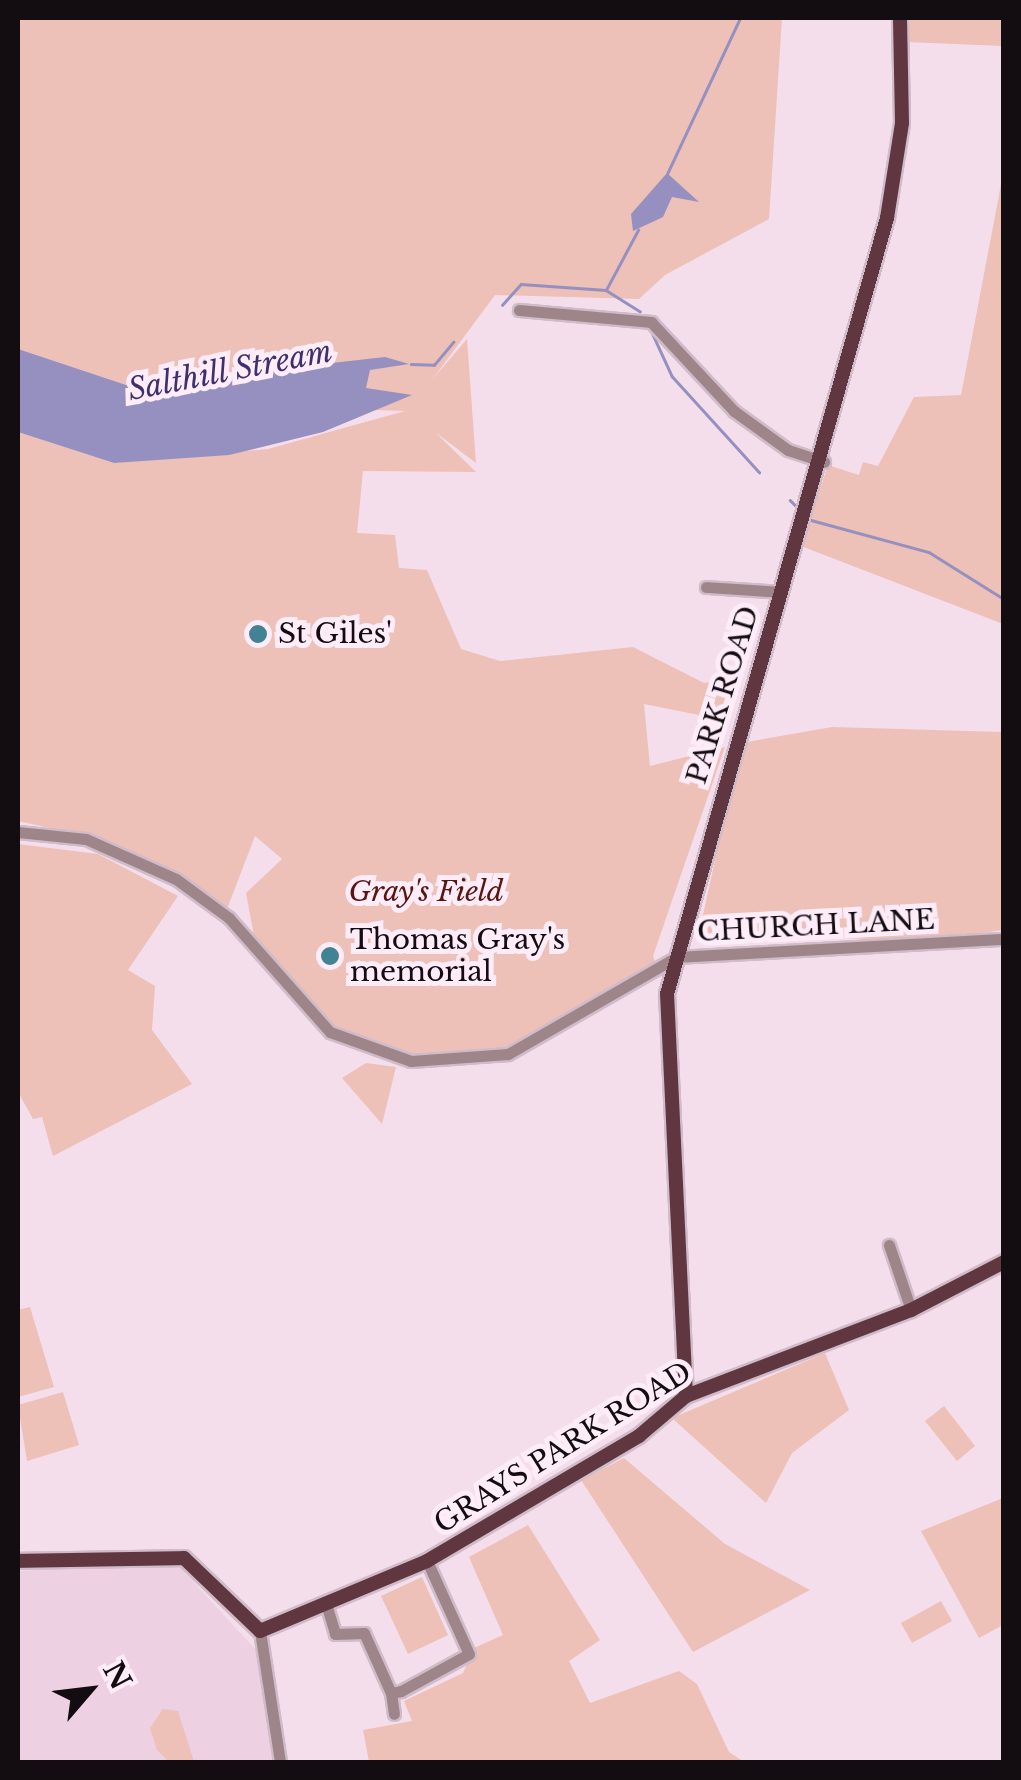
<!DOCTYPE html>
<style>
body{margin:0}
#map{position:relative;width:1021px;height:1780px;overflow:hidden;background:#f4deec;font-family:"Libre Baskerville",serif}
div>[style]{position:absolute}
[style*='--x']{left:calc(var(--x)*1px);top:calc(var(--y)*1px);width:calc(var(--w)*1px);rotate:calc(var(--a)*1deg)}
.built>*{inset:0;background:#eed0e3}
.green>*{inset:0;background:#edc0b8}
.water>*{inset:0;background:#9590c0}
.stream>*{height:2.5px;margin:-1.25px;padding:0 1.25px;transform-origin:1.25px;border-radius:1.25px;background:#9590c0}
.roads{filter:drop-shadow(2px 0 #d0bcc9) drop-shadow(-2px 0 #d0bcc9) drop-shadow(0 2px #d0bcc9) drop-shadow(0 -2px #d0bcc9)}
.minor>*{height:11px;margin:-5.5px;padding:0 5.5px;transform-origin:5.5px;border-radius:5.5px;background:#9e858a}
.major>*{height:14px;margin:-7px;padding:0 7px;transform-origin:7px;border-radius:7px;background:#603741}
.dots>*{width:28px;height:28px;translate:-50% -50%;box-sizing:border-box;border:5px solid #feecf8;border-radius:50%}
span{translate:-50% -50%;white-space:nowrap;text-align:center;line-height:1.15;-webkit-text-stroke:10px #feecf8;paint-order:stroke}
.poi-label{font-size:28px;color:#130c11}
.left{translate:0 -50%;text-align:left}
.street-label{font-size:28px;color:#130c11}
.park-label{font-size:28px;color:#59150f;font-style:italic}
.water-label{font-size:30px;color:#3d316d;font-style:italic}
.frame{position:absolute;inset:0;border:20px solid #130c11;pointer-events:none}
.north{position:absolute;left:40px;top:1640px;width:100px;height:100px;-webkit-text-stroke:8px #feecf8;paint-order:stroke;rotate:62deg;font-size:28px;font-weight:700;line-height:40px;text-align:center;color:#130c11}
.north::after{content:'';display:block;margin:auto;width:35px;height:45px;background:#130c11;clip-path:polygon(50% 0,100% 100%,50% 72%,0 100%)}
</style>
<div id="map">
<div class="built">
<div style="clip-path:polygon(176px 1563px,257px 1651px,274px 1762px,18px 1762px,18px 1571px)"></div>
</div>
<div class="green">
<div style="clip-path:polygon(18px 18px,782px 18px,769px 219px,665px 275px,639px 299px,495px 295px,432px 380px,467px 339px,476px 463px,435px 432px,476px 472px,363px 471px,357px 533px,395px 535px,399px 568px,427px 570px,461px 649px,500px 661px,633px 647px,704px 683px,743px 677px,724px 720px,644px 704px,650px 766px,725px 747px,653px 956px,659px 971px,508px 1047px,413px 1056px,362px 1045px,313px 1012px,254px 936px,246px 893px,282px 859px,255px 836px,227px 909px,99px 839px,18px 821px,18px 432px,114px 463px,268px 449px,405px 411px,122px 402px,18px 386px)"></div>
<div style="clip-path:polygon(906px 18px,1003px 18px,1003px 46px,906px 42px)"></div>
<div style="clip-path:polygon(1003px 174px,1003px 624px,801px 546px,828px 465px,859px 475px,863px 462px,878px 466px,914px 397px,961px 395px)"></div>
<div style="clip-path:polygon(832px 727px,1003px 732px,1003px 930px,923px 941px,699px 933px,741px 743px)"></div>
<div style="clip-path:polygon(18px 844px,98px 854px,178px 896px,128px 970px,155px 986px,152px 1030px,192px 1084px,53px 1156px,42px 1117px,33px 1119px,18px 1092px)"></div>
<div style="clip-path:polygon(366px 1063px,396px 1067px,382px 1124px,342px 1078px)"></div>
<div style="clip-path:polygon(30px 1307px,54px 1387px,18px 1397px,18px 1310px)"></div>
<div style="clip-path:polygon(825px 1353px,849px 1410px,792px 1453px,766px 1503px,672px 1418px)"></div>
<div style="clip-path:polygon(63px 1392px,79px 1445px,27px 1461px,18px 1405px)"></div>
<div style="clip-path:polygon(944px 1406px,975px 1446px,957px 1461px,925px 1421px)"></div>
<div style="clip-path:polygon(624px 1458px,725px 1544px,810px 1590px,693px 1652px,581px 1480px)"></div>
<div style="clip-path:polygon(1003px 1498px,1003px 1625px,979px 1638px,921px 1531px)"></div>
<div style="clip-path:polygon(528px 1525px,600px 1640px,569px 1661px,590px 1703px,679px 1671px,697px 1684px,729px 1752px,744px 1762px,369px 1762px,363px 1730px,412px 1721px,404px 1701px,463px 1673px,474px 1648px,503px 1635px,469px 1557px)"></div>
<div style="clip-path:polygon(422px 1577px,448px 1635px,408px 1654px,381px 1596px)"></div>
<div style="clip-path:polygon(941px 1601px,952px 1621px,912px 1643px,901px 1623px)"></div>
<div style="clip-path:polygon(163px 1709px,178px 1711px,194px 1762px,169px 1762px,157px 1750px,150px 1728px)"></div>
</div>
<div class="water">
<div style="clip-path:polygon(667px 173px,699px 202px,672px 197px,663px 217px,633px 231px,631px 214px)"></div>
<div style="clip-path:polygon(18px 349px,129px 386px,385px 357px,409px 364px,370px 370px,366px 388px,412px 395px,323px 432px,229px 455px,114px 463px,18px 432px)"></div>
</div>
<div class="stream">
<div style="--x:667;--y:174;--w:172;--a:-64.9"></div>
<div style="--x:606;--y:290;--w:68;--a:-61.9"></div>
<div style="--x:502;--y:305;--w:28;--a:-48"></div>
<div style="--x:521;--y:284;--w:85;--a:4"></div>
<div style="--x:606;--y:290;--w:40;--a:32"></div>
<div style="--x:650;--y:328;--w:53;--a:65.4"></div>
<div style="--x:672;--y:376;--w:130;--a:47.8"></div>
<div style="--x:411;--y:364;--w:23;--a:2"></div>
<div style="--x:434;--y:365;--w:30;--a:-50"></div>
<div style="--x:790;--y:500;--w:11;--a:45"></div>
<div style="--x:811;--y:520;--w:122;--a:15.2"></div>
<div style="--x:929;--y:552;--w:89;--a:32.1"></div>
</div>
<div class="roads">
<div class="minor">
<div style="--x:519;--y:310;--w:133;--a:5.2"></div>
<div style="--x:651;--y:322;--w:122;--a:47"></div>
<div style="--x:734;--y:411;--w:67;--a:35.8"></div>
<div style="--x:788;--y:450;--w:38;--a:18"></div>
<div style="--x:706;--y:587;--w:75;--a:3.8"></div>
<div style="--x:18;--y:832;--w:68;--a:5.9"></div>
<div style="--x:86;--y:839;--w:98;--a:24"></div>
<div style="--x:176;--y:879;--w:66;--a:36.3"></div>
<div style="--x:229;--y:918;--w:152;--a:48.5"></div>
<div style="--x:330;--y:1032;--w:86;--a:19.7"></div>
<div style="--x:411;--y:1061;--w:97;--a:-4.1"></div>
<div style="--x:508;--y:1054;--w:195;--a:-29.9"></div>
<div style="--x:677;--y:957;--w:327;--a:-3.2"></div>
<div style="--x:889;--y:1245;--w:69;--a:71.3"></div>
<div style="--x:327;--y:1607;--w:28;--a:73"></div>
<div style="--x:335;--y:1634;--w:29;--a:-2"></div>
<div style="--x:364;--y:1633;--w:66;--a:65.8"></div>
<div style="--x:391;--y:1693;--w:10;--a:-11"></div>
<div style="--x:401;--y:1691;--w:77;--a:-28.6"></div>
<div style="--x:469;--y:1654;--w:102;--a:-114.3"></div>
<div style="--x:260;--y:1631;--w:133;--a:81.3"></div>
<div style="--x:391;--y:1693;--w:21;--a:82"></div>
</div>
<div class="major">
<div style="--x:686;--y:1396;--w:402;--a:-92.7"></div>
<div style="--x:667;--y:994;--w:807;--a:-74.17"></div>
<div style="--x:887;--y:218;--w:96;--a:-81"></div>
<div style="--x:902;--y:123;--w:105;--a:-91.1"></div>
<div style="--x:18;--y:1561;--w:166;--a:-1"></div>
<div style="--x:184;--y:1558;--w:105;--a:43.8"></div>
<div style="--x:260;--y:1631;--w:181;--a:-22.7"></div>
<div style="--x:427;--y:1561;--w:246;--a:-30.5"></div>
<div style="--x:639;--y:1436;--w:62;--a:-40.4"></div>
<div style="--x:686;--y:1396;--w:241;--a:-20.9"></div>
<div style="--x:911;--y:1310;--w:105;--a:-27.3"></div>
</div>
</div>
<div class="dots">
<div style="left:258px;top:634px;background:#408393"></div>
<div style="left:330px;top:956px;background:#408393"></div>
</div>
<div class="poi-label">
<span class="left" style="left:278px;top:634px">St Giles'</span>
<span class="left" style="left:350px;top:956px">Thomas Gray's<br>memorial</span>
</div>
<div class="street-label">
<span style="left:723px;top:695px;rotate:-73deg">PARK ROAD</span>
<span style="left:816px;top:926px;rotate:-3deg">CHURCH LANE</span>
<span style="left:563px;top:1448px;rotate:-32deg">GRAYS PARK ROAD</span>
</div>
<div class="park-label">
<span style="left:426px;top:892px">Gray's Field</span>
</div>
<div class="water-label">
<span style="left:230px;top:371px;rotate:-11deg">Salthill Stream</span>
</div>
<div class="frame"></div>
<div class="north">N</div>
</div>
